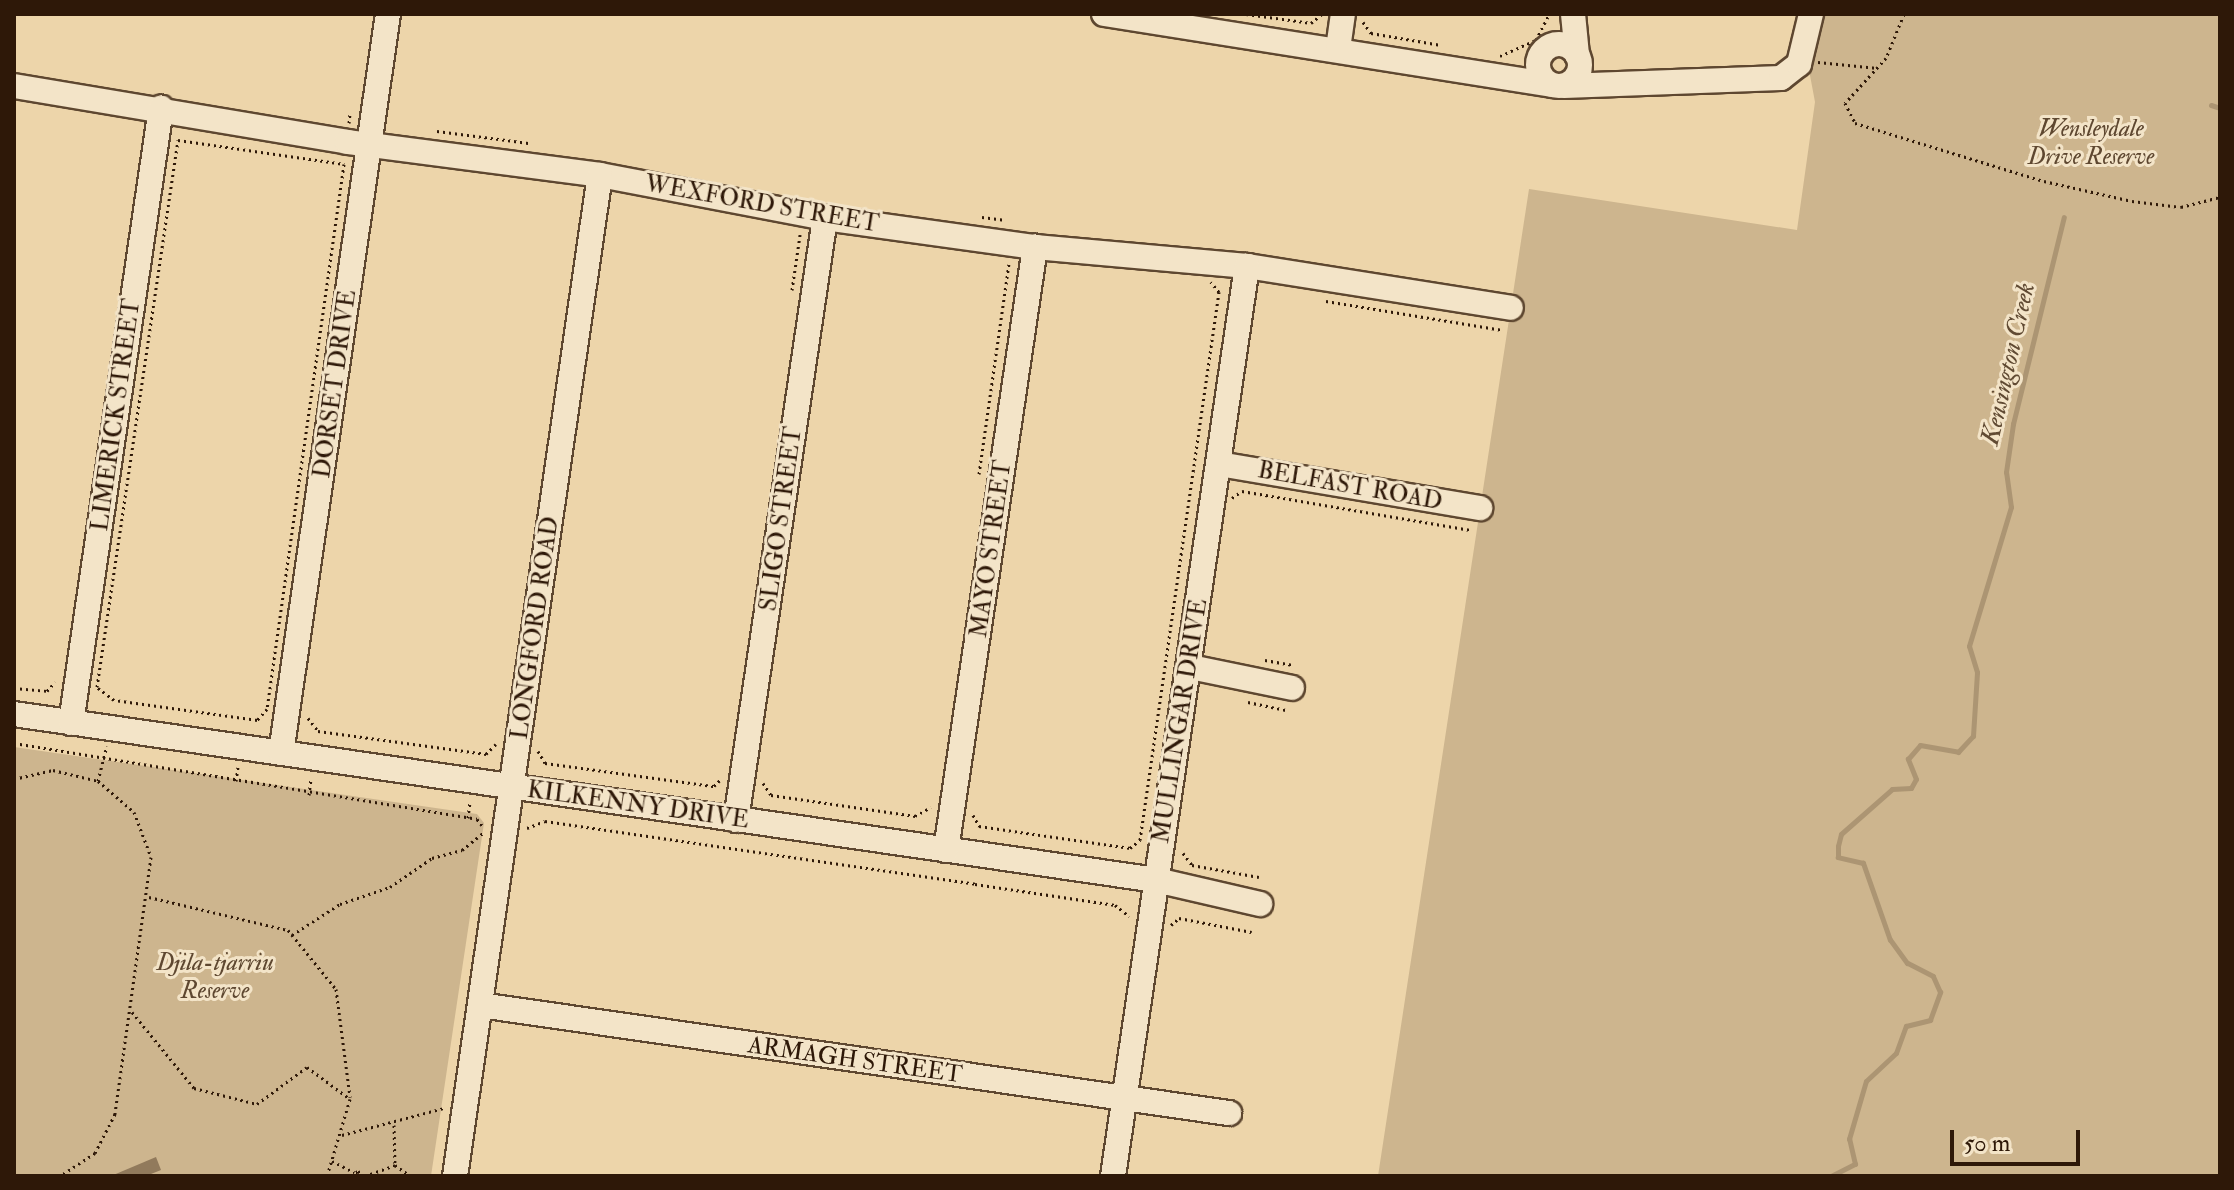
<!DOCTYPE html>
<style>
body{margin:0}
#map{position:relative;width:2234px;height:1190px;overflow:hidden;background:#edd5aa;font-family:"IM FELL Double Pica",serif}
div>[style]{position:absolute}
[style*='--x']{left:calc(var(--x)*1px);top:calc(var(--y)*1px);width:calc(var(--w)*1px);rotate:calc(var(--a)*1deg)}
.green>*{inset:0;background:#cdb58e}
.stream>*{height:5px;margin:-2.5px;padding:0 2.5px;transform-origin:2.5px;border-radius:2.5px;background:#ac9573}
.building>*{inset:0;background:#917a5c}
.path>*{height:3px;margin-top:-1.5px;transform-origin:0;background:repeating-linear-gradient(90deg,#2e1808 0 2px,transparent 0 6px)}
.roads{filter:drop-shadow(2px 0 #5e4730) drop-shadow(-2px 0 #5e4730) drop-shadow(0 2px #5e4730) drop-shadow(0 -2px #5e4730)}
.minor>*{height:24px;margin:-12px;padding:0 12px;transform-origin:12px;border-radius:12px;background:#f3e4c8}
.minor>.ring{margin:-12px;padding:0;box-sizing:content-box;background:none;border:24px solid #f3e4c8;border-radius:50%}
span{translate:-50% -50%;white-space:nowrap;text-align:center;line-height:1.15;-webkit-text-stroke:6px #f3e4c8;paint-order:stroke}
.park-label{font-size:24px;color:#5e4730;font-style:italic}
.street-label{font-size:24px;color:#2e1808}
.water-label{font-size:26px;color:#604a33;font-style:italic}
.frame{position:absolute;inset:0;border:16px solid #2e1808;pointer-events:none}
.scale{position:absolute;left:1950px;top:1130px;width:130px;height:36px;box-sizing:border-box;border:4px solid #2e1808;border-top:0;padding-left:10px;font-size:24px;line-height:28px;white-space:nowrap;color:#2e1808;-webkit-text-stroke:6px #f3e4c8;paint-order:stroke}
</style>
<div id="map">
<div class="green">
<div style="clip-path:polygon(1823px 14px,2220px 14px,2220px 1176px,1378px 1176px,1529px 189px,1797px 230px,1815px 102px,1809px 70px)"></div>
<div style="clip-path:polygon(14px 747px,477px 814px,484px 823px,431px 1176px,14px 1176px)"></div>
</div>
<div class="stream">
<div style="--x:2211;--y:105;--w:9;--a:18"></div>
<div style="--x:1831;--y:1176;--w:27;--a:-27"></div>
<div style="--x:1855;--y:1164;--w:26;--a:-103"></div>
<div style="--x:1849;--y:1139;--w:60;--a:-73.7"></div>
<div style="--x:1866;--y:1081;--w:41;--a:-43"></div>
<div style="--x:1896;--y:1053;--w:29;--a:-70"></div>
<div style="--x:1906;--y:1026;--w:25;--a:-14"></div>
<div style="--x:1930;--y:1020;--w:30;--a:-70"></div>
<div style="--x:1940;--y:992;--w:17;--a:-114"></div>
<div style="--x:1933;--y:976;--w:29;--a:-153"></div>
<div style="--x:1907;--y:963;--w:29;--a:-126"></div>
<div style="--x:1890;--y:940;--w:82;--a:-109.3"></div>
<div style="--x:1863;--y:863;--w:26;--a:-167"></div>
<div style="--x:1838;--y:857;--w:11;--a:-90"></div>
<div style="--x:1838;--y:846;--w:12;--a:-76"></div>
<div style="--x:1841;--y:834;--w:68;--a:-41.4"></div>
<div style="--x:1892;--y:789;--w:19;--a:-3"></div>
<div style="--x:1911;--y:788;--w:10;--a:-61"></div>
<div style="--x:1916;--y:779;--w:22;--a:-112"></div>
<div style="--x:1908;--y:759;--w:18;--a:-49"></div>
<div style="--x:1920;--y:745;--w:39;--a:10"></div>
<div style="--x:1958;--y:752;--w:22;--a:-47"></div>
<div style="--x:1973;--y:736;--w:64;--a:-86.4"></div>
<div style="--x:1977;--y:672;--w:27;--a:-107"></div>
<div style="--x:1969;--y:646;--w:145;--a:-73.2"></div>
<div style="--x:2011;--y:507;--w:35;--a:-98"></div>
<div style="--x:2006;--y:472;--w:49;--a:-81.7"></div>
<div style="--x:2013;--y:424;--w:213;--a:-76.2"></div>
</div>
<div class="building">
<div style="clip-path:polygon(156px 1157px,161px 1170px,146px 1176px,111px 1176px)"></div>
</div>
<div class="path">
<div style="--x:1246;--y:14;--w:66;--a:7.9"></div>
<div style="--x:1311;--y:23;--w:14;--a:-39"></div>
<div style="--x:1904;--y:14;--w:48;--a:112.2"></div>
<div style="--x:1886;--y:58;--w:61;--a:132.3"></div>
<div style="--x:1845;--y:103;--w:22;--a:63"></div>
<div style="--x:1855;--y:123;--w:198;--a:17.1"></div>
<div style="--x:2044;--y:181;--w:90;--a:12.8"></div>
<div style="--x:2132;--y:201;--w:49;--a:7"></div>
<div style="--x:2181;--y:207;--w:40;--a:-14.4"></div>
<div style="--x:1363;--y:22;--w:14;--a:54"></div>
<div style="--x:1371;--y:33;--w:71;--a:9.7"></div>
<div style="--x:1500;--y:56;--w:39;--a:-24"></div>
<div style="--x:1536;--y:40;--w:29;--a:-63"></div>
<div style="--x:1818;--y:62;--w:60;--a:5.7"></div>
<div style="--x:349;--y:123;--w:9;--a:-84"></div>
<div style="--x:437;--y:131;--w:92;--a:7.5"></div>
<div style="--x:178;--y:140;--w:168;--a:8.2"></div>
<div style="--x:344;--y:164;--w:550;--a:98.04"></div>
<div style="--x:267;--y:709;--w:15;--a:132"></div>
<div style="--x:257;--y:720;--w:144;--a:-172"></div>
<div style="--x:114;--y:700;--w:21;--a:-143"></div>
<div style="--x:97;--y:687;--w:553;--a:-81.58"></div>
<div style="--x:982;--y:217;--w:24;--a:7"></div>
<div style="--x:792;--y:290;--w:56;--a:-81.7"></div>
<div style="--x:1326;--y:301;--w:179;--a:9.3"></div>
<div style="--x:979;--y:474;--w:212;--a:-81.9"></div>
<div style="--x:1232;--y:498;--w:12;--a:-35"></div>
<div style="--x:1242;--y:491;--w:232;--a:9.7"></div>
<div style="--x:1265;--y:660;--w:27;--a:10"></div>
<div style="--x:14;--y:688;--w:33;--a:5"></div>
<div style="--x:47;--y:691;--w:12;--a:-48"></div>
<div style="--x:1248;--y:702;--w:40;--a:12"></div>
<div style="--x:308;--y:718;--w:16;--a:52"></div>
<div style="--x:318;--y:731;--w:170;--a:7.8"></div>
<div style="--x:486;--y:754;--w:14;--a:-45"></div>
<div style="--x:14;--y:743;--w:469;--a:9.3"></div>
<div style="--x:477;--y:819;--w:11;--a:52"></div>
<div style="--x:538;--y:751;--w:14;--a:60"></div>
<div style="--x:545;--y:763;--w:171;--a:7.8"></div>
<div style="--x:714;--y:786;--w:8;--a:-45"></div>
<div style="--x:14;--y:779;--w:40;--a:-13"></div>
<div style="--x:53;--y:770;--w:46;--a:13.7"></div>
<div style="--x:98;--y:781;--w:48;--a:40.7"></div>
<div style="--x:134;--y:812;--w:48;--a:69.3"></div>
<div style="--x:151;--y:857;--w:260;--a:98"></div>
<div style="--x:115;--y:1114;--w:44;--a:117.1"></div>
<div style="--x:95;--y:1153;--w:42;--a:146.7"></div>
<div style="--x:98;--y:781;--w:36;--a:-76"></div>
<div style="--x:236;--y:781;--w:14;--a:-82"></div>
<div style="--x:763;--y:783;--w:14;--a:56"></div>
<div style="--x:771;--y:795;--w:146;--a:8.3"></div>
<div style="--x:915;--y:816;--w:18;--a:-29"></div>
<div style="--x:309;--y:795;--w:16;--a:-83"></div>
<div style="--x:973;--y:815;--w:13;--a:61"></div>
<div style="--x:979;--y:826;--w:153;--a:8.3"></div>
<div style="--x:1130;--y:848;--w:13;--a:-39"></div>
<div style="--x:1140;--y:840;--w:554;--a:-81.8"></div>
<div style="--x:1219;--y:292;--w:13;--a:-129"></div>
<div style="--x:468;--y:818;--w:16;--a:-83"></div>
<div style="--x:527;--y:828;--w:19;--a:-21"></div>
<div style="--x:545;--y:821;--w:435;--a:8.3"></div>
<div style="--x:975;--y:884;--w:142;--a:8.5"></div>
<div style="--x:1115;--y:905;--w:18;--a:38"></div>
<div style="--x:1183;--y:853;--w:15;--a:53"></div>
<div style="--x:1192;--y:865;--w:68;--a:10.2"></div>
<div style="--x:149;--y:897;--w:143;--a:13.4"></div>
<div style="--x:288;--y:930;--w:76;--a:50.9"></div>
<div style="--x:336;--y:989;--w:109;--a:82.6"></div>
<div style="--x:1171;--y:925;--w:11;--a:-41"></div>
<div style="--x:1179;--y:918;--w:74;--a:10.9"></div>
<div style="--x:292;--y:935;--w:57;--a:-32.9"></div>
<div style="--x:340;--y:904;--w:53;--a:-18.8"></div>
<div style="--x:390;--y:887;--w:51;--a:-34.6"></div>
<div style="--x:432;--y:858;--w:31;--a:-15"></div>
<div style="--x:462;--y:850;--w:27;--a:-39"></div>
<div style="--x:132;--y:1012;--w:98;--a:50.8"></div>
<div style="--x:194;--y:1088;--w:65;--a:14.3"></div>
<div style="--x:257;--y:1104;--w:62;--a:-36.5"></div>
<div style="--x:307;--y:1067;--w:54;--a:36.7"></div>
<div style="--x:350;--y:1099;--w:80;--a:106.6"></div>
<div style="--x:394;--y:1125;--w:40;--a:88.6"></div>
<div style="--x:342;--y:1135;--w:106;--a:-14.8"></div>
<div style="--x:332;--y:1161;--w:25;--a:27"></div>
<div style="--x:351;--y:1176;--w:9;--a:-36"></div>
<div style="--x:358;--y:1171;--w:9;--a:36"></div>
<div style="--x:365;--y:1176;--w:32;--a:-20"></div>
<div style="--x:395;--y:1165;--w:19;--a:35"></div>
</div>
<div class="roads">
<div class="minor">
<div style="--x:1104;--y:14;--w:452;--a:9"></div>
<div style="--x:1573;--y:14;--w:41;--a:84.4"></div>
<div class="ring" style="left:1538px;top:44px;width:18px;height:18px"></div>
<div style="--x:1338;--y:49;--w:35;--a:-82"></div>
<div style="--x:14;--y:86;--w:338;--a:9.5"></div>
<div style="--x:347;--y:142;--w:255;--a:7.4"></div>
<div style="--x:600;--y:175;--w:229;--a:10.8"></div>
<div style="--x:825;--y:218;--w:212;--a:7.9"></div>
<div style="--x:1035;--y:247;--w:213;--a:5.1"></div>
<div style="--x:1247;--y:266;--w:267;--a:9"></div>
<div style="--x:1564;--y:86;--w:217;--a:-2.1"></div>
<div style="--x:1781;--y:78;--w:23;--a:-38"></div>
<div style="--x:1799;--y:64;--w:51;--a:-76.5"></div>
<div style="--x:1219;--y:464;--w:265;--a:9.6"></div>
<div style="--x:1190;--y:667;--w:104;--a:11.6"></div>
<div style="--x:14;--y:714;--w:1154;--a:8.27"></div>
<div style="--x:1156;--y:880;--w:107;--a:13"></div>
<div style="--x:71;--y:723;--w:622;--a:-81.67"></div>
<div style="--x:281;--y:753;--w:747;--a:-81.76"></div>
<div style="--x:736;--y:820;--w:609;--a:-81.59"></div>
<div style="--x:946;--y:850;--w:610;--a:-81.6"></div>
<div style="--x:480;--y:1005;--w:757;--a:8.21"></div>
<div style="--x:455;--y:1176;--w:1011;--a:-81.76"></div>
<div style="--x:1113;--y:1176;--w:920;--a:-81.62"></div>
</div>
</div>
<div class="park-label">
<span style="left:2091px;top:143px">Wensleydale<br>Drive Reserve</span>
<span style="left:215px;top:977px">Djila-tjarriu<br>Reserve</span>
</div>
<div class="street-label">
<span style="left:762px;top:204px;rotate:10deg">WEXFORD STREET</span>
<span style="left:335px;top:384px;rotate:-82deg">DORSET DRIVE</span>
<span style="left:116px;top:415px;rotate:-82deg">LIMERICK STREET</span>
<span style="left:1350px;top:486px;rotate:10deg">BELFAST ROAD</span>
<span style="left:781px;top:519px;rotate:-82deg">SLIGO STREET</span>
<span style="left:991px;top:549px;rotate:-82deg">MAYO STREET</span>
<span style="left:535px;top:628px;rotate:-82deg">LONGFORD ROAD</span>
<span style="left:1180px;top:721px;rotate:-81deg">MULLINGAR DRIVE</span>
<span style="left:638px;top:805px;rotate:8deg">KILKENNY DRIVE</span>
<span style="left:855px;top:1060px;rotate:8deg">ARMAGH STREET</span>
</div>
<div class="water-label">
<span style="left:2009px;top:364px;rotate:-77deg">Kensington Creek</span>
</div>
<div class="frame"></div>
<div class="scale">50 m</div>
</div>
